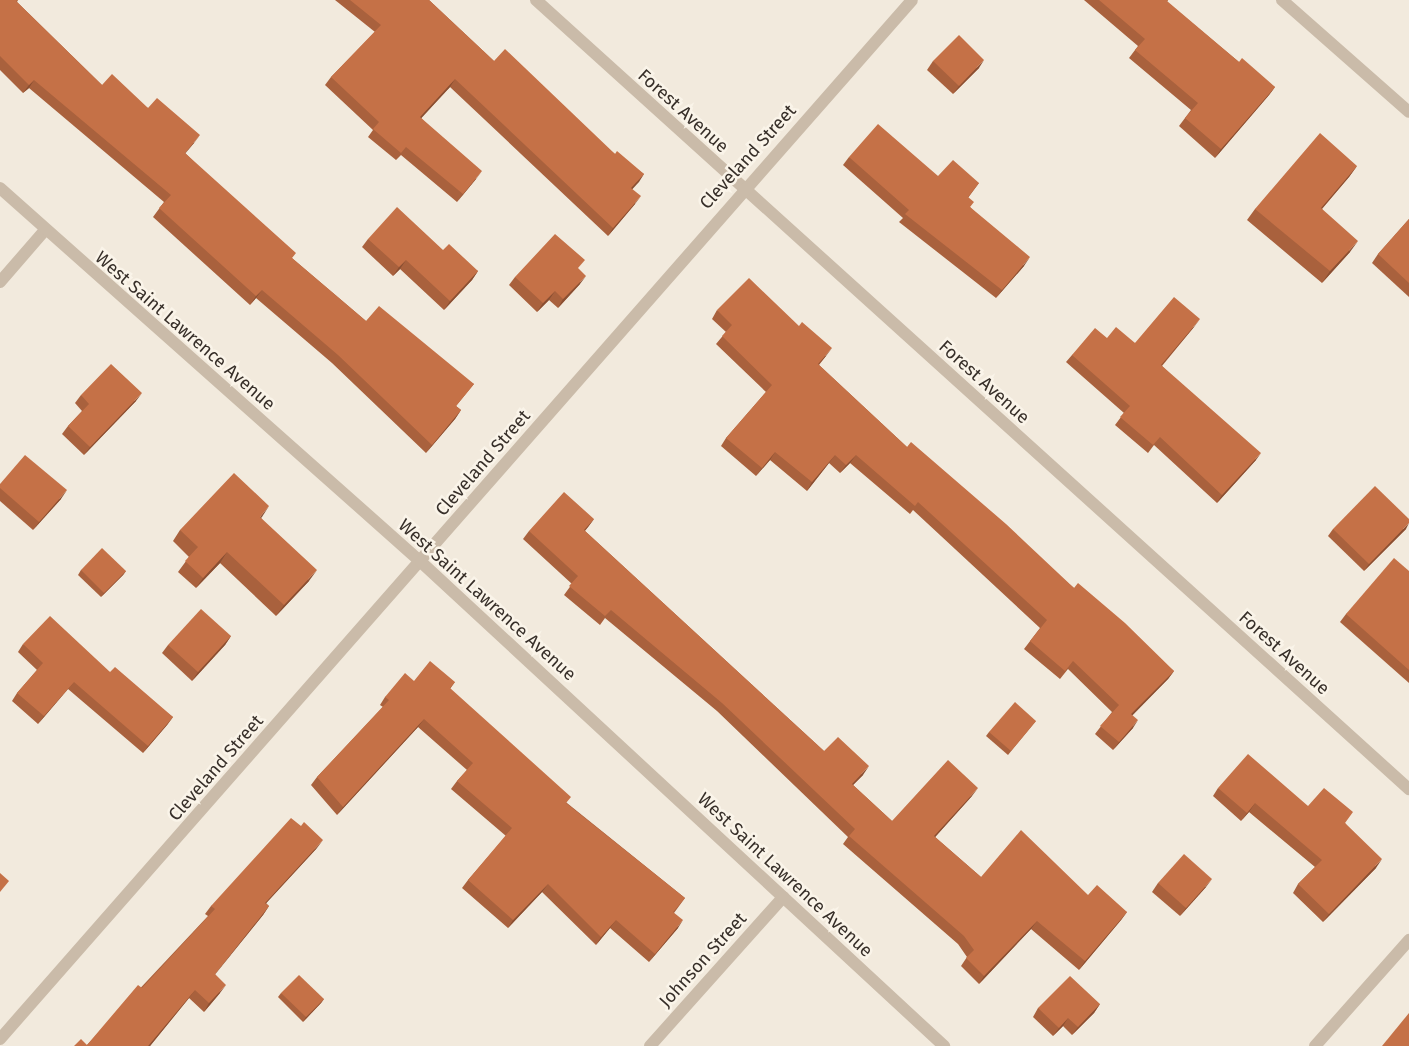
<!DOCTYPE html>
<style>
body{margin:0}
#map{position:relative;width:1409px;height:1046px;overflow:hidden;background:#f2eadd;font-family:"Fira Sans",sans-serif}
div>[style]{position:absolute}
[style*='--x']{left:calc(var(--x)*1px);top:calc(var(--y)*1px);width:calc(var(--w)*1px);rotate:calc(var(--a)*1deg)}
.minor>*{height:12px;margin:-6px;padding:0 6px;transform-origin:6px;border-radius:6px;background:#cabba9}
.tertiary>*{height:12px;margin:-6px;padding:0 6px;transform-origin:6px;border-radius:6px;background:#cabba9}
.wall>*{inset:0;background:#a9613d}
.shaded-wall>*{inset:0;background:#8a4f32}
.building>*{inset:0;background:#c57147}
span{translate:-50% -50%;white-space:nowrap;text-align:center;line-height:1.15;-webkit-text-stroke:5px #faf4e9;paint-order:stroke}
.street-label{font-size:18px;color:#372f29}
</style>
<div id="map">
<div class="minor">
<div style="--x:536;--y:0;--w:1177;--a:42.11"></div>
<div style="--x:1282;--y:0;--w:169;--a:41.4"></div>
<div style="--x:0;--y:282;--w:69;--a:-49.1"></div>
<div style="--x:0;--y:1039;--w:1382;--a:-48.72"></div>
<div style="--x:650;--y:1046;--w:200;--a:-48.2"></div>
<div style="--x:1315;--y:1046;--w:142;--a:-48.4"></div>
</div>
<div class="tertiary">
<div style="--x:0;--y:188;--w:563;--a:41.62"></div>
<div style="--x:421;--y:562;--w:713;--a:42.78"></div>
</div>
<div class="wall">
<div style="clip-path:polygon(0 0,18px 0,17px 2px,102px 85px,148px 108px,194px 143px,185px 153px,293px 259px,366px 321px,474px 384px,456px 406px,461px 410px,455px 419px,426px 453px,332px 363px,256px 298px,250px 305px,153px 217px,164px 202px,29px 88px,23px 93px,0 70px)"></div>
<div style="clip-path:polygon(335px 0,429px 0,494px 61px,615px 154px,644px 174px,632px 189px,635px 204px,608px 236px,450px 87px,421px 118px,476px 179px,457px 202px,401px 155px,396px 160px,368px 137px,373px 130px,325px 85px,331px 77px,375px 32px)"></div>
<div style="clip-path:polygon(1084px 0,1168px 0,1167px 2px,1239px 62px,1275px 87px,1269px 95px,1215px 158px,1179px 126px,1191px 110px,1129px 58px,1138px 46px)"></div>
<div style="clip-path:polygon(933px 61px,979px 68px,953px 94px,927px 70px)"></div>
<div style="clip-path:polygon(849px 157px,938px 176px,979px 183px,968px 198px,970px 207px,1024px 266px,996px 298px,899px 222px,903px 218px,843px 165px)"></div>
<div style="clip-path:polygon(1357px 166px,1349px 177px,1322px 209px,1350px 252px,1322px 283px,1247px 220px,1255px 209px)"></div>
<div style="clip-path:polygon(1409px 219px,1409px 297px,1372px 263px,1378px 254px)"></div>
<div style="clip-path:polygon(368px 239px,443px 250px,478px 271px,472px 280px,444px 310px,400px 269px,393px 276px,362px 247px)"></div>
<div style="clip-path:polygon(579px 269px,580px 284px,558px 308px,549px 300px,537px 312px,509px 285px,515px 277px)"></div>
<div style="clip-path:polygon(717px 310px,826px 356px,819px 365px,907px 447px,1074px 588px,1174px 671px,1168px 679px,1132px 715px,1133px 728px,1113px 750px,1095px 734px,1112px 712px,1068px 669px,1060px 679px,1024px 649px,1040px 628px,913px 510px,910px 514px,850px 463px,840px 473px,829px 463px,807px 491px,770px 460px,756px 476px,721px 446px,726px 438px,766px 392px,716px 344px,726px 332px,712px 319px)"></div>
<div style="clip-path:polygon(1194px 327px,1162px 366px,1256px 460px,1217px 503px,1154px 445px,1148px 453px,1115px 425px,1124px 413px,1066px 362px,1072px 355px,1107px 338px,1135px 343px)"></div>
<div style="clip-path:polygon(81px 395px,136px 401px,84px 455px,62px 434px,68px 426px,82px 411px,75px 403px)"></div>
<div style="clip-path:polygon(0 484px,61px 499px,33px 530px,0 501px)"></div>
<div style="clip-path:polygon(261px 518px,309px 581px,276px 616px,220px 563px,196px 588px,178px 572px,189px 557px,173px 541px,180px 530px)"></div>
<div style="clip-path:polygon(594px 519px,585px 531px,824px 751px,863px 775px,853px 785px,892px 821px,972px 796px,935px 837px,981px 877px,1088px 895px,1127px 912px,1121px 920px,1079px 970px,1031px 929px,979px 984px,961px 966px,967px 957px,958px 944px,843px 844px,848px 837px,717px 711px,605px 618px,600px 625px,564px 595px,572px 584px,523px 539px,529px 531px)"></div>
<div style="clip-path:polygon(1333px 529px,1406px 529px,1364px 571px,1328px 536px)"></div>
<div style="clip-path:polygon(81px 570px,126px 571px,123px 575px,101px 597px,78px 575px)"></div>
<div style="clip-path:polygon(1409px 571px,1409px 683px,1340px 622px,1346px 614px)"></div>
<div style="clip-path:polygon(231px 636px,225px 645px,192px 681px,162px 653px,168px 645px)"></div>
<div style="clip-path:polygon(23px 644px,110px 672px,173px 717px,167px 725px,143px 753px,68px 689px,38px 724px,12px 701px,17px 693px,37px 670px,18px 652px)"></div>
<div style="clip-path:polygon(414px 681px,455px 682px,450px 689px,567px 803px,685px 898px,674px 913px,678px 928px,649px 962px,610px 928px,596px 945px,542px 892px,508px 928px,462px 888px,468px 880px,506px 836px,451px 789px,457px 781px,467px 770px,418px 727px,337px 815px,311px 785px,317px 777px,383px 707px,380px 705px,385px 697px)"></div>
<div style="clip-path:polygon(1036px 721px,1008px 755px,986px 736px,989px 732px)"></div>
<div style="clip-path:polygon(1218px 788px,1308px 806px,1345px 823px,1376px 868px,1323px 922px,1293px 893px,1298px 884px,1315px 867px,1249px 812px,1241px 821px,1213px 796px)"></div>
<div style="clip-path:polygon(317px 848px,266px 903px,269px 906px,263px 915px,215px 974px,220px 993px,204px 1012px,189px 998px,150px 1046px,74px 1046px,87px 1045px,208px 916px,205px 914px,211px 906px)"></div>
<div style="clip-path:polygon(1158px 883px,1206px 887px,1180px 916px,1152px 892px)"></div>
<div style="clip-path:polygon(281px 993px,324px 999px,321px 1003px,303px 1022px,278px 997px)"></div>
<div style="clip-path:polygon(1100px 1004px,1094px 1013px,1072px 1035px,1063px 1026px,1053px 1036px,1033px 1017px,1038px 1008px)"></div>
</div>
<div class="shaded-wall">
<div style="clip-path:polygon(984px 60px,979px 68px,953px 94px,959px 86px)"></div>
<div style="clip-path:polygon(455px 79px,450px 87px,415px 125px,420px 117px)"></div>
<div style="clip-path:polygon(34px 80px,29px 88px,23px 93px,29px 85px)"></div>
<div style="clip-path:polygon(1275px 87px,1269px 95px,1215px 158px,1221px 149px)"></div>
<div style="clip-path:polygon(200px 135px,194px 143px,179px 161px,185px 153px)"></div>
<div style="clip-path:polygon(1357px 166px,1349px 177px,1313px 219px,1321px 208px)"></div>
<div style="clip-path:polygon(482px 171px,476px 179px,457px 202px,463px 194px)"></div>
<div style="clip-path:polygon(644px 174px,639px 182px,626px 196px,631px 188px)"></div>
<div style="clip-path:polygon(641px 196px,635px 204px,608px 236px,613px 228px)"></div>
<div style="clip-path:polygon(1358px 241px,1350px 252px,1322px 283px,1330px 271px)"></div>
<div style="clip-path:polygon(1030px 257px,1024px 266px,996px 298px,1002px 290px)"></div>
<div style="clip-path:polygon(406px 260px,400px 269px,393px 276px,399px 267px)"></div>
<div style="clip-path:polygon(478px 271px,472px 280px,444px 310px,450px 301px)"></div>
<div style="clip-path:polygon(586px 276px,580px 284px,558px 308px,563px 299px)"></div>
<div style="clip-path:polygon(262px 290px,256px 298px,250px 305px,256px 296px)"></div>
<div style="clip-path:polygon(555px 291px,549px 300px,537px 312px,543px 303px)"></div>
<div style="clip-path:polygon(1200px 319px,1194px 327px,1155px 373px,1161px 365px)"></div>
<div style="clip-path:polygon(832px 348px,826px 356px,812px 372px,818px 364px)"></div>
<div style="clip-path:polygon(142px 393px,136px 401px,84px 455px,90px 447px)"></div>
<div style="clip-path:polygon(461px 410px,455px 419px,426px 453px,432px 445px)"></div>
<div style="clip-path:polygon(775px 452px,770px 460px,756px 476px,762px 468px)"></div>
<div style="clip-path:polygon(1261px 453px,1256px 460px,1217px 503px,1222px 495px)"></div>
<div style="clip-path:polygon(835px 455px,829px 463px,807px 491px,812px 482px)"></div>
<div style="clip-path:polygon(856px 455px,850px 463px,840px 473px,846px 465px)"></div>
<div style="clip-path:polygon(67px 490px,61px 499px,33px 530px,39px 522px)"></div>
<div style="clip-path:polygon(269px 506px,262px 517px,252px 528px,260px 517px)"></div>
<div style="clip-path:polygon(594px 519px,588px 527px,578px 538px,584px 530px)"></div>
<div style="clip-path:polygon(1409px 523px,1406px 529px,1364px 571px,1369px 564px)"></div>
<div style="clip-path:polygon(227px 552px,220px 563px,196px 588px,203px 578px)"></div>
<div style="clip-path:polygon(317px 570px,309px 581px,276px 616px,284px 605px)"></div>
<div style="clip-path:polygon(126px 571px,123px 575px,101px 597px,104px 593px)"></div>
<div style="clip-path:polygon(231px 636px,225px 645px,192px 681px,198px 672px)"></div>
<div style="clip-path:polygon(1174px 671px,1168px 679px,1126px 722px,1131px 714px)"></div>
<div style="clip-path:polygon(74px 682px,38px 724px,44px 716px)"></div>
<div style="clip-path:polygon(173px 717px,167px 725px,143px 753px,148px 746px)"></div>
<div style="clip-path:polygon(424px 719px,418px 727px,337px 815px,343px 807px)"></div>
<div style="clip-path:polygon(1138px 720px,1133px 728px,1113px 750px,1119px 742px)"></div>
<div style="clip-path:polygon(869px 766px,863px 775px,846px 792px,852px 784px)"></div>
<div style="clip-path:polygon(978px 788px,972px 796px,928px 845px,934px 836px)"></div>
<div style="clip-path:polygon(1255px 803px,1249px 812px,1241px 821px,1247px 813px)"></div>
<div style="clip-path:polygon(323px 840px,317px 848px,259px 911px,265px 903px)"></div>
<div style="clip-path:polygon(1382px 859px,1376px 868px,1323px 922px,1329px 914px)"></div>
<div style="clip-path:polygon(1212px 879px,1206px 887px,1180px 916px,1186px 908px)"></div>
<div style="clip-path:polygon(548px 884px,542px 892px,508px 928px,513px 920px)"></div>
<div style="clip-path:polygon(269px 906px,263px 915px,209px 982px,215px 974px)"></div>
<div style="clip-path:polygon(1127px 912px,1121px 920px,1079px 970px,1085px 961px)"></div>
<div style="clip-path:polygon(616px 920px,610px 928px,596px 945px,601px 937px)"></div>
<div style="clip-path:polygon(683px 920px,678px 928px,649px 962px,655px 954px)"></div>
<div style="clip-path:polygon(1037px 921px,1031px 929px,979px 984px,984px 976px)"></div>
<div style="clip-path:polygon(226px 985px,220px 993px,204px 1012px,209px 1003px)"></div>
<div style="clip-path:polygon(195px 990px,189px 998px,150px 1046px,148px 1046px)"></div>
<div style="clip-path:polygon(324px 999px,321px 1003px,303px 1022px,306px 1017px)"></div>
<div style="clip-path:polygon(1100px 1004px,1094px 1013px,1072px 1035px,1078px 1027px)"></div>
<div style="clip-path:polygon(1068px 1018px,1063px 1026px,1053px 1036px,1059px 1028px)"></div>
</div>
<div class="building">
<div style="clip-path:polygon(0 0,18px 0,16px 1px,102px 85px,112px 74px,148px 108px,157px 98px,200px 135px,185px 153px,296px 253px,292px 258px,366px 321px,379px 306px,474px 384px,456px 406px,461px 410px,432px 445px,338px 355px,262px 290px,256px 296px,159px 208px,171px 195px,34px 80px,29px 85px,0 56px)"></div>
<div style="clip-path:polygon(350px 0,429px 0,494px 61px,505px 49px,615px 154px,617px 151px,644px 174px,631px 188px,641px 196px,613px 228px,455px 79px,420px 117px,482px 171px,463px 194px,406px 147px,401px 153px,373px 129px,379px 122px,331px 77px,381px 25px)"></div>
<div style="clip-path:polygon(1099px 0,1168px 0,1167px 1px,1239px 62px,1242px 58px,1275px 87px,1221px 149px,1185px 118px,1198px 103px,1135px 50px,1145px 39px)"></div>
<div style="clip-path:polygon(959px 35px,984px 60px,959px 86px,933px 61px)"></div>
<div style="clip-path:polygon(878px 124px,938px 176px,953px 160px,979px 183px,968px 197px,974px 202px,970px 207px,1030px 257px,1002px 290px,905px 214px,909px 210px,849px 157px)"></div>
<div style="clip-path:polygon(1320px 133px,1357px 166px,1321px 208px,1358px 241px,1330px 271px,1255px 209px)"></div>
<div style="clip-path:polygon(397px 207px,443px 250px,449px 244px,478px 271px,450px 301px,406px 260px,399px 267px,368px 239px)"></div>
<div style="clip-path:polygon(1409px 219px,1409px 283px,1378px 254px)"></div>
<div style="clip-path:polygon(555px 234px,585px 260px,578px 268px,586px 276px,563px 299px,555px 291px,543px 303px,515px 277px)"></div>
<div style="clip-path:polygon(749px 278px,799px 326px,802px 322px,832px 348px,818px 364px,907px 447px,911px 442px,1006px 524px,1074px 588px,1078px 583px,1125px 623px,1174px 671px,1131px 714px,1138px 720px,1119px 742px,1100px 726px,1119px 705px,1073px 661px,1065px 671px,1030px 641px,1047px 620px,918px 502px,915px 506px,856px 455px,846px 465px,835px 455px,812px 482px,775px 452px,762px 468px,726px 438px,772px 385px,722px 336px,732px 325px,717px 310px)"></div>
<div style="clip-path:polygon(1174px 297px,1200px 319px,1161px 365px,1261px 453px,1222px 495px,1160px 437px,1153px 445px,1120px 417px,1130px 406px,1072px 355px,1095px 328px,1107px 338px,1116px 327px,1135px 343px)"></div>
<div style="clip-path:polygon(111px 364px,142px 393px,90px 447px,68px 426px,89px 404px,81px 395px)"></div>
<div style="clip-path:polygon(25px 455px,67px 490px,39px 522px,0 488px,0 484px)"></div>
<div style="clip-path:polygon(234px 473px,269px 506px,260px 517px,317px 570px,284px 605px,227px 552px,203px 578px,185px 561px,198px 547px,180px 530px)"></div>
<div style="clip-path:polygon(1375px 486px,1409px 519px,1409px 523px,1369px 564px,1333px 529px)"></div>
<div style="clip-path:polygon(564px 492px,594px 519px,584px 530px,824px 751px,838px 737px,869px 766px,852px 784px,892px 821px,948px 760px,978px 788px,934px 836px,981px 877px,1021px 830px,1088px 895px,1097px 885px,1127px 912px,1085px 961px,1037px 921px,984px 976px,966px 958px,974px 950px,964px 936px,849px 836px,855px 829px,722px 703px,611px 610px,605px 616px,569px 586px,578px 576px,529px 531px)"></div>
<div style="clip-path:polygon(102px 548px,126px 571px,104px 593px,81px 570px)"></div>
<div style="clip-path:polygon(1394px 558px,1409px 571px,1409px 670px,1346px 614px)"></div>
<div style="clip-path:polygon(201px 609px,231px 636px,198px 672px,168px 645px)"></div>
<div style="clip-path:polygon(50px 616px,110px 672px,115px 667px,173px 717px,148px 746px,74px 682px,44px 716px,17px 693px,43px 663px,23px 644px)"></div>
<div style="clip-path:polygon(430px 661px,455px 682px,450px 688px,571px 797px,566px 803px,685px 898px,673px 912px,683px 920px,655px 954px,616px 920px,601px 937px,548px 884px,513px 920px,468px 880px,512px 828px,457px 781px,473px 763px,424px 719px,343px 807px,317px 777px,389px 700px,385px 697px,405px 673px,414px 681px)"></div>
<div style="clip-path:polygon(1015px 702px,1036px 721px,1011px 751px,989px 732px)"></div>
<div style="clip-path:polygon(1248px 754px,1308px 806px,1324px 788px,1353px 812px,1345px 823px,1382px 859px,1329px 914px,1298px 884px,1322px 860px,1255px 803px,1247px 813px,1218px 788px)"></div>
<div style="clip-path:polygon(291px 818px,301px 826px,304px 822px,323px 840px,265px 903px,269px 906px,215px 974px,226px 985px,209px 1003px,195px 990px,148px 1046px,74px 1046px,81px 1039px,87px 1045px,138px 985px,142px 988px,215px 909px,211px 906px)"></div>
<div style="clip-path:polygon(1184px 854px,1212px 879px,1186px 908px,1158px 883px)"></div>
<div style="clip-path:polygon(0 873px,9px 881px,0 892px)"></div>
<div style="clip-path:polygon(299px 975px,324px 999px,306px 1017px,281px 993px)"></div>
<div style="clip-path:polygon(1070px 976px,1100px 1004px,1078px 1027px,1068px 1018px,1059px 1028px,1038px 1008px)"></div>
<div style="clip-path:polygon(1409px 1013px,1409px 1046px,1382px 1046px)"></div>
</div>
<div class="street-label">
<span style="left:683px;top:111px;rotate:42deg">Forest Avenue</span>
<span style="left:748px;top:157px;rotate:-48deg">Cleveland Street</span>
<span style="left:185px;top:331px;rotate:41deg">West Saint Lawrence Avenue</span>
<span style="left:984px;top:382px;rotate:42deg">Forest Avenue</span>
<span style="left:483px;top:463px;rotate:-49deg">Cleveland Street</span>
<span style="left:487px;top:600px;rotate:42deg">West Saint Lawrence Avenue</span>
<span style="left:1284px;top:653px;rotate:42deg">Forest Avenue</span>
<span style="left:216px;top:768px;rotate:-49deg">Cleveland Street</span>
<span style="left:785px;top:875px;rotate:43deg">West Saint Lawrence Avenue</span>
<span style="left:703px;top:960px;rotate:-48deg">Johnson Street</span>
</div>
</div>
